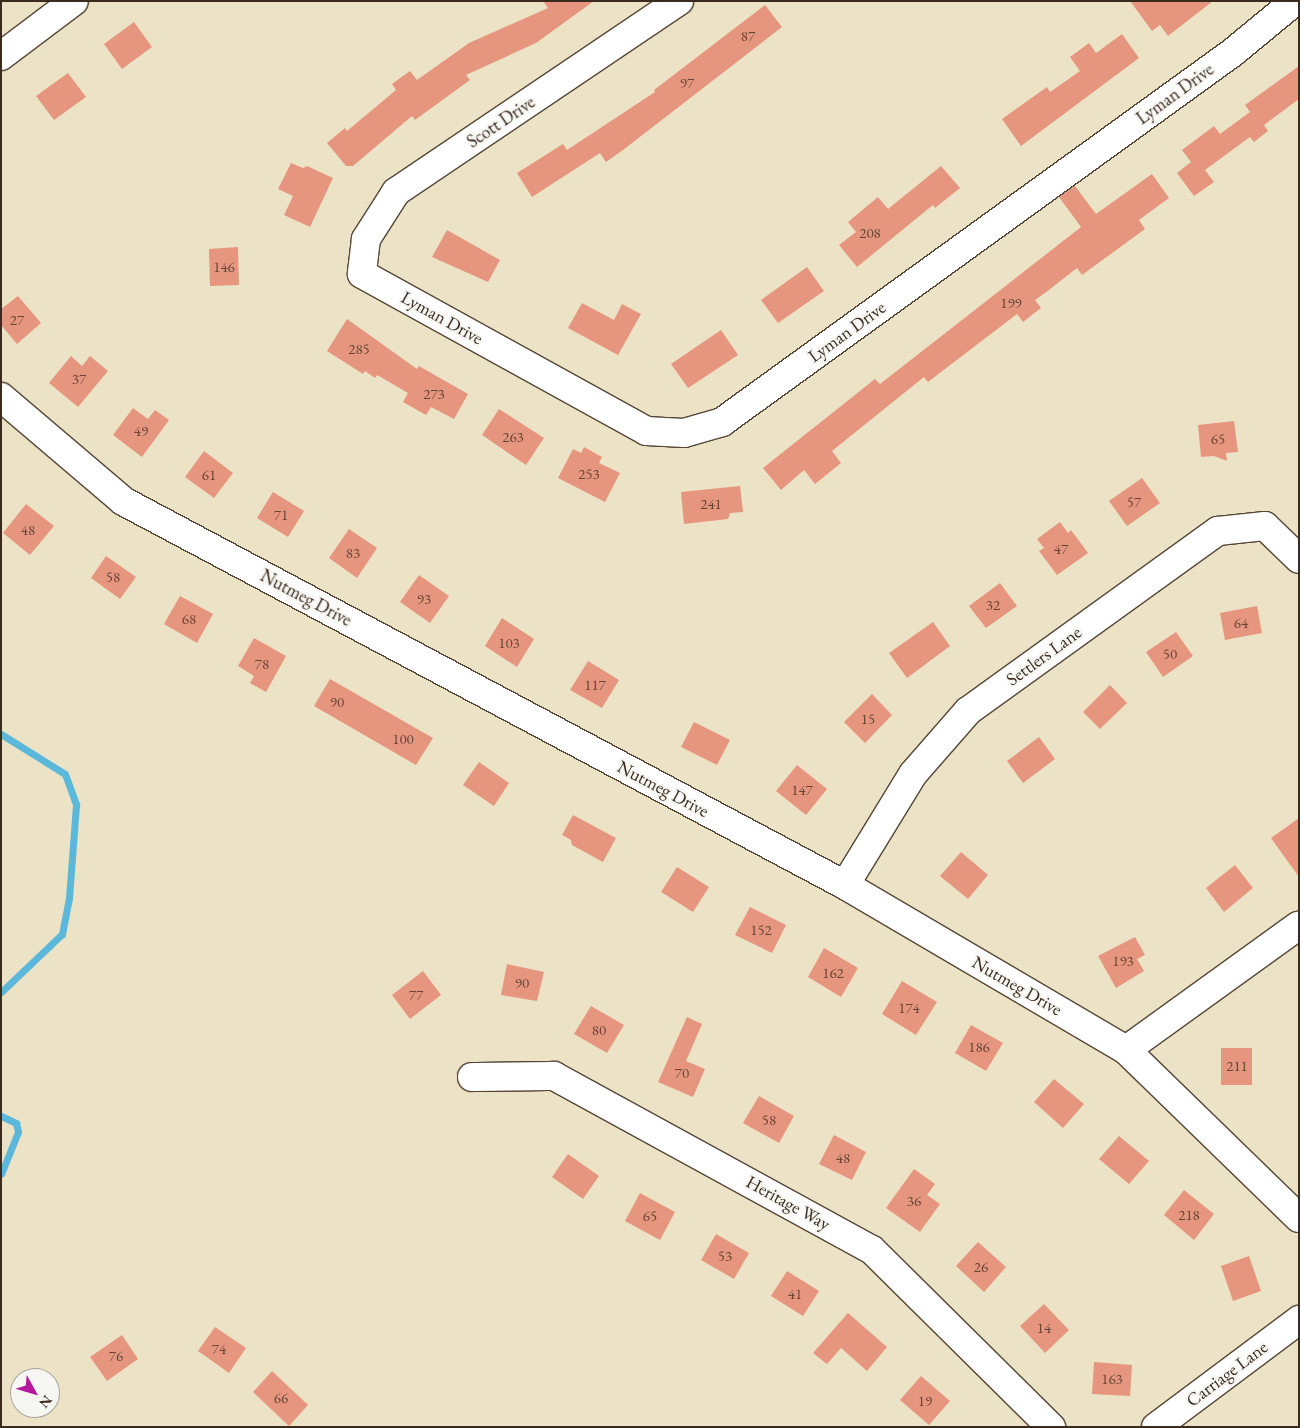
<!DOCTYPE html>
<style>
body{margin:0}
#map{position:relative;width:1300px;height:1428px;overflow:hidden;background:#ece3c6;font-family:"EB Garamond",serif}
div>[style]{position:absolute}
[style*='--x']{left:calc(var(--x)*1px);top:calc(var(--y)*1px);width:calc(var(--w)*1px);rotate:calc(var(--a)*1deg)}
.stream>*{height:7px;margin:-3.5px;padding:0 3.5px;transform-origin:3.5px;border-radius:3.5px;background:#5cb8da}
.building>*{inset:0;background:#e6967e}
.roads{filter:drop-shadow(1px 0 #564637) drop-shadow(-1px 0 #564637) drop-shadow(0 1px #564637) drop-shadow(0 -1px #564637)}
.minor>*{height:28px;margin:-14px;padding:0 14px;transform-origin:14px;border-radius:14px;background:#fff}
span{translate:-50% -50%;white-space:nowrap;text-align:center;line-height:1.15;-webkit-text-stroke:4.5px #f6f6f2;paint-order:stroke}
.number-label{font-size:15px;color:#664536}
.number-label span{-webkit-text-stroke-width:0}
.street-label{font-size:18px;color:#3b2a1e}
.frame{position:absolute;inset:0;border:2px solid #3b2a1e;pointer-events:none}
.north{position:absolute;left:10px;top:1368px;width:50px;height:50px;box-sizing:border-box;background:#f6f6f2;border:1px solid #aba49d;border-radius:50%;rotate:129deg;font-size:14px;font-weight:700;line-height:20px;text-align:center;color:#3b2a1e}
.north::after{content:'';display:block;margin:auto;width:18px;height:22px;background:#b5179e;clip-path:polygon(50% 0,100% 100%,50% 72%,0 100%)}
</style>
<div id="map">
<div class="stream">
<div style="--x:1;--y:734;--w:75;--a:32"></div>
<div style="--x:65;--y:774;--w:33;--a:70"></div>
<div style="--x:76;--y:805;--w:93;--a:94.3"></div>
<div style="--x:69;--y:898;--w:37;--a:101"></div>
<div style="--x:62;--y:934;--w:84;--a:136.4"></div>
<div style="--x:1;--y:1116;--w:17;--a:25"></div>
<div style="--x:16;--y:1123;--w:9;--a:77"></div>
<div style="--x:18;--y:1132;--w:45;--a:112"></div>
</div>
<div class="building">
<div style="clip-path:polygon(543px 1px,594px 1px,536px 43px,466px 75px,470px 80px,415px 120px,412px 116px,353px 166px,346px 166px,327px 143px,345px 128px,347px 131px,396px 90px,392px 84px,410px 71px,417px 80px,469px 43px,548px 8px)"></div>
<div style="clip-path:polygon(1130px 1px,1213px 1px,1168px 36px,1160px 25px,1152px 31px)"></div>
<div style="clip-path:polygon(765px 5px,782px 27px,623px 150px,606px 162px,600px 153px,532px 197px,517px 173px,563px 144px,567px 150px,655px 92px,654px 90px)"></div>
<div style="clip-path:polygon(134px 22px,152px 47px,122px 69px,104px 44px)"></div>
<div style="clip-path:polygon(1122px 34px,1139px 58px,1021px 146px,1002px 119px,1047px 87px,1050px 92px,1080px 71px,1070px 57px,1089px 43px,1096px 53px)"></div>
<div style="clip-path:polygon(1299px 66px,1299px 99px,1264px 125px,1268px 131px,1254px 142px,1250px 137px,1205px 170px,1214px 182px,1194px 196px,1177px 173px,1191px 162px,1182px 150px,1214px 126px,1220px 134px,1250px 112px,1245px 105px)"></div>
<div style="clip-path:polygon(68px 73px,86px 97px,54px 120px,36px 96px)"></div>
<div style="clip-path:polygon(291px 163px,303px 168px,307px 166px,333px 178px,310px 227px,284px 215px,293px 196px,278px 189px)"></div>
<div style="clip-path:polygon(941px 166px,960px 188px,935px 208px,933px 205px,857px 267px,839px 245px,856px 232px,848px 222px,878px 197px,888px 209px)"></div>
<div style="clip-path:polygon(1152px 174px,1169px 198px,1139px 220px,1145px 229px,1082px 275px,1077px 268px,1045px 293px,1035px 300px,1041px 308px,1023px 322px,1017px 314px,928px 382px,924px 377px,832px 451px,841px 463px,815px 484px,804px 470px,781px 490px,763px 468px,875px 379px,880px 384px,1081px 227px,1059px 197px,1075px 186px,1096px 214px)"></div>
<div style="clip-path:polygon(447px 230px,500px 260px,488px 282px,432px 257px)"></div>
<div style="clip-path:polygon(238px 247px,239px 285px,210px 286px,209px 249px)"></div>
<div style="clip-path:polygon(807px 267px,824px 291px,778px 323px,761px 300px)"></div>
<div style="clip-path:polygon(18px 296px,41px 323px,17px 344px,1px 325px,1px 309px)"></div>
<div style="clip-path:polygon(582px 303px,614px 320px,622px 304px,641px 314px,618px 355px,568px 328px)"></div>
<div style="clip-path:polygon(347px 319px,417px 369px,419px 366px,468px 394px,454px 419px,431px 407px,426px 415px,403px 402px,408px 393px,377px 375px,375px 378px,365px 371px,363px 374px,327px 351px)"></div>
<div style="clip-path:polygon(721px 330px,738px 355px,688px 388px,671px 364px)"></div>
<div style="clip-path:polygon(71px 356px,82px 366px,90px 356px,108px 371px,78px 407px,49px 383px)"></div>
<div style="clip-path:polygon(133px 408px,148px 419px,155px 410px,169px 420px,142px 457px,113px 435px)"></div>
<div style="clip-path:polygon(499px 409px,544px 438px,526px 465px,482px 435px)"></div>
<div style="clip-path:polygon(1234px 421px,1238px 452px,1226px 453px,1227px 461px,1214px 456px,1201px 457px,1198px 425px)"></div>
<div style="clip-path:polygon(584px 447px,602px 457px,599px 463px,620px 473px,605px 502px,558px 478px,573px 449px,581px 453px)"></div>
<div style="clip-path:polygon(204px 451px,233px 473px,214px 498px,185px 477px)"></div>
<div style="clip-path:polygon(1142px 478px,1160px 503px,1127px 526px,1109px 501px)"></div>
<div style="clip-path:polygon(740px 486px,743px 512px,730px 513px,728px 519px,684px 524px,681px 492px)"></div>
<div style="clip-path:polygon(273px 492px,304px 511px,288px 537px,257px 518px)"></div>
<div style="clip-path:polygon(26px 504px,54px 526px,30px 555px,3px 533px)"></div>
<div style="clip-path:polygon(1060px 522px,1068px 533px,1071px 530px,1088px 553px,1057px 575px,1039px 551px,1044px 548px,1037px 539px)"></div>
<div style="clip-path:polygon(349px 529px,377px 548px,357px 578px,329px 558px)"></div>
<div style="clip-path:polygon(106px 556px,136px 577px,120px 599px,91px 578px)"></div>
<div style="clip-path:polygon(419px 575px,449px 596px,430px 623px,400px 602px)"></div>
<div style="clip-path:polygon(1000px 583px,1017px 606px,986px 628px,969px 606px)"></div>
<div style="clip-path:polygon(180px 596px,213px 614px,197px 643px,164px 624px)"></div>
<div style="clip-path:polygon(1257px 606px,1262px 633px,1225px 640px,1220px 613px)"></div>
<div style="clip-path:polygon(502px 618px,534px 639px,517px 667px,485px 646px)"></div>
<div style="clip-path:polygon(933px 622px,950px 646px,907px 678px,889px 653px)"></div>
<div style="clip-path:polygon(1176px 632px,1193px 656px,1163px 677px,1146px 652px)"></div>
<div style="clip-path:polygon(254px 638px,286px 656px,266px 692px,250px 683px,254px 676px,238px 666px)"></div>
<div style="clip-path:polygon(588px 661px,619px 680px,602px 708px,570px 690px)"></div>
<div style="clip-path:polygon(330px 679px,433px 738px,416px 765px,314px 706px)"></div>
<div style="clip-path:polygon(1110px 685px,1127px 703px,1100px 729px,1083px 712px)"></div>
<div style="clip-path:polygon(872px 694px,892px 715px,865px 743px,844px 722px)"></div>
<div style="clip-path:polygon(694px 722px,730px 740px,717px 765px,681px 747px)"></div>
<div style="clip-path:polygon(1039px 737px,1055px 759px,1023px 783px,1007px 761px)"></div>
<div style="clip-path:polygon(479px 762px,509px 783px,494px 806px,463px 785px)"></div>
<div style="clip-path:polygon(797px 765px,827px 789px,806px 815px,776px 791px)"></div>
<div style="clip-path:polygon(573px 815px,616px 838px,603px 862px,572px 845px,571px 840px,562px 835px)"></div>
<div style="clip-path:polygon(1299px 818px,1299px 877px,1271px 838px)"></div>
<div style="clip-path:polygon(961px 852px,988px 875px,968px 899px,940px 876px)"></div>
<div style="clip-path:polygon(1235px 865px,1253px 888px,1224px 912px,1206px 888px)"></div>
<div style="clip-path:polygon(677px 867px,709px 887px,693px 912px,661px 892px)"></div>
<div style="clip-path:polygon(750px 907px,786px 925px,772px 953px,735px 935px)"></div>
<div style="clip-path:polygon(1135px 937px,1145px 955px,1137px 959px,1144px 971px,1116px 988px,1098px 956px)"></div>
<div style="clip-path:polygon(824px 948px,858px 968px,841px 997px,808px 977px)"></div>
<div style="clip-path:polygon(507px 964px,544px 972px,537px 1001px,501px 995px)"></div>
<div style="clip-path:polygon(423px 971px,441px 995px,410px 1019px,392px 995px)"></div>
<div style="clip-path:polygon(902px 981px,937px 1002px,916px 1035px,882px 1014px)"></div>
<div style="clip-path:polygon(591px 1006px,624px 1025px,607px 1053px,574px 1034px)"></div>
<div style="clip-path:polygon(687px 1017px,702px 1024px,686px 1061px,705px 1069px,693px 1097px,658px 1082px)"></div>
<div style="clip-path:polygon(971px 1025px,1003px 1043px,986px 1071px,955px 1053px)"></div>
<div style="clip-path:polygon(1221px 1048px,1252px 1048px,1252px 1085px,1221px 1085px)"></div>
<div style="clip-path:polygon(1054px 1079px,1084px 1104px,1063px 1128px,1034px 1102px)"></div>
<div style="clip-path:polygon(759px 1096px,794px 1116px,779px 1143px,743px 1123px)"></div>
<div style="clip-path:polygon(834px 1135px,866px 1152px,852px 1180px,819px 1164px)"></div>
<div style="clip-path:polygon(1119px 1136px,1149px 1161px,1129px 1184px,1099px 1159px)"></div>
<div style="clip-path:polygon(568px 1154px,599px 1176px,583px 1199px,552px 1177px)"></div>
<div style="clip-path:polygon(914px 1169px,935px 1184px,927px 1195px,940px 1204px,920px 1232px,886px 1208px)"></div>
<div style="clip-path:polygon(1184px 1190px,1214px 1214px,1194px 1240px,1164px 1215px)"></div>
<div style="clip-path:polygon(640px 1193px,675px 1212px,660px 1240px,625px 1221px)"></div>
<div style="clip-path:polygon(716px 1234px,749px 1253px,734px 1279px,701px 1260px)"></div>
<div style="clip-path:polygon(978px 1242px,1006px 1267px,984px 1292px,956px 1266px)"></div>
<div style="clip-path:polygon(1249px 1256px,1261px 1291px,1233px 1301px,1221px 1266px)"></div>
<div style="clip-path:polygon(787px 1271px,819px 1291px,803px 1316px,771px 1296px)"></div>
<div style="clip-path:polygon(1044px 1304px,1069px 1330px,1045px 1353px,1020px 1326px)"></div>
<div style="clip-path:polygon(848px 1313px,887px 1347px,867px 1371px,841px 1348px,827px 1364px,813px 1353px)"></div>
<div style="clip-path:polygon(215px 1327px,246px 1348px,229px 1373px,198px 1351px)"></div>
<div style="clip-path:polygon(122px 1335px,138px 1359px,107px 1381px,90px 1357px)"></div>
<div style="clip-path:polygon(1094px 1362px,1132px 1365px,1130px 1396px,1092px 1394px)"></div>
<div style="clip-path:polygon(272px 1371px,308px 1405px,289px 1426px,253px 1392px)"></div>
<div style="clip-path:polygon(921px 1376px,950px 1401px,929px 1425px,900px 1400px)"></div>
</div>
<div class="roads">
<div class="minor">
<div style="--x:679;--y:1;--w:341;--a:146"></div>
<div style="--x:396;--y:192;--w:56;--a:122.6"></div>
<div style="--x:366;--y:239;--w:35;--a:97"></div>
<div style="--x:362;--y:274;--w:325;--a:28.9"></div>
<div style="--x:646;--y:431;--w:38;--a:3"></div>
<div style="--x:684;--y:433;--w:40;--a:-16"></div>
<div style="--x:722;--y:422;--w:629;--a:-35.89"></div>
<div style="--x:1232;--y:53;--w:82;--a:-39.5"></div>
<div style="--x:1;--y:56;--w:91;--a:-37"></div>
<div style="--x:1;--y:397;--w:160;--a:40.4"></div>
<div style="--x:123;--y:501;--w:818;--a:28.01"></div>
<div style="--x:845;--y:885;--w:326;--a:30.4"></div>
<div style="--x:1126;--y:1050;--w:241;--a:44.2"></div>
<div style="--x:845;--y:885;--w:130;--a:-58.5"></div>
<div style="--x:913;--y:774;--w:84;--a:-48.9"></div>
<div style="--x:968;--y:711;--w:308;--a:-35.8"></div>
<div style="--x:1218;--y:531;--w:47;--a:-6.1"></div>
<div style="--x:1265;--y:526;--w:47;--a:44.1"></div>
<div style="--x:1126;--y:1050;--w:213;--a:-35.8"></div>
<div style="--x:472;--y:1077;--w:82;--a:-0.7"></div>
<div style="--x:554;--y:1076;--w:362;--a:28.7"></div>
<div style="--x:872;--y:1250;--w:252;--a:44.7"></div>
<div style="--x:1156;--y:1427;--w:179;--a:-36.8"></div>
</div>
</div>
<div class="number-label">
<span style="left:748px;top:36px">87</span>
<span style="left:687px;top:83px">97</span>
<span style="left:870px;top:233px">208</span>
<span style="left:224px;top:267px">146</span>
<span style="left:1011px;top:303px">199</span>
<span style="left:17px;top:320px">27</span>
<span style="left:359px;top:349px">285</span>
<span style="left:79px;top:379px">37</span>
<span style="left:434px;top:394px">273</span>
<span style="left:141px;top:431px">49</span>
<span style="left:513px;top:437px">263</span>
<span style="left:1218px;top:439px">65</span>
<span style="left:589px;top:474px">253</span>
<span style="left:209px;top:475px">61</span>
<span style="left:1134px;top:502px">57</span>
<span style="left:711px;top:504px">241</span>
<span style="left:281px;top:515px">71</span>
<span style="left:28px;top:530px">48</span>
<span style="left:1061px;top:549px">47</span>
<span style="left:353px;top:553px">83</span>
<span style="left:113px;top:577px">58</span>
<span style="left:424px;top:599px">93</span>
<span style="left:993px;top:605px">32</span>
<span style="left:189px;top:619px">68</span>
<span style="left:1241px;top:623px">64</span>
<span style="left:509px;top:643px">103</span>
<span style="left:1170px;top:654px">50</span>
<span style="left:262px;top:664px">78</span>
<span style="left:595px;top:685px">117</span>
<span style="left:337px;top:702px">90</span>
<span style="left:868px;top:719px">15</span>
<span style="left:403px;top:739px">100</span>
<span style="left:802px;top:790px">147</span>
<span style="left:761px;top:930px">152</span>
<span style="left:1123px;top:961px">193</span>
<span style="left:833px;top:973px">162</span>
<span style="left:522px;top:983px">90</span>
<span style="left:416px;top:995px">77</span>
<span style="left:909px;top:1008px">174</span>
<span style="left:599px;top:1030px">80</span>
<span style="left:979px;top:1047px">186</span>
<span style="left:1237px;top:1066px">211</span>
<span style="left:682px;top:1073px">70</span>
<span style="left:769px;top:1120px">58</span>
<span style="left:843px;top:1158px">48</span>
<span style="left:914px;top:1201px">36</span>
<span style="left:1189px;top:1215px">218</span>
<span style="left:650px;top:1216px">65</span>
<span style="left:725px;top:1256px">53</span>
<span style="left:981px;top:1267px">26</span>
<span style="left:795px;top:1294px">41</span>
<span style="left:1044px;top:1328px">14</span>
<span style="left:219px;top:1349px">74</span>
<span style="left:116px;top:1356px">76</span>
<span style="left:1112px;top:1379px">163</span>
<span style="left:281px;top:1398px">66</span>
<span style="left:925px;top:1401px">19</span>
</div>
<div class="street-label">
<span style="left:1175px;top:94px;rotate:-36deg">Lyman Drive</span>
<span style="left:501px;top:122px;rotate:-34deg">Scott Drive</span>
<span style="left:442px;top:318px;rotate:29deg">Lyman Drive</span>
<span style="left:847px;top:332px;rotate:-36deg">Lyman Drive</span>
<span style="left:306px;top:598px;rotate:28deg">Nutmeg Drive</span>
<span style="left:1044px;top:656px;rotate:-36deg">Settlers Lane</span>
<span style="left:663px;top:789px;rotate:28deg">Nutmeg Drive</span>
<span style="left:1017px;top:986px;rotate:30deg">Nutmeg Drive</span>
<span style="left:788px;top:1203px;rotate:29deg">Heritage Way</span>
<span style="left:1227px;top:1374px;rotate:-37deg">Carriage Lane</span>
</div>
<div class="frame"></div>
<div class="north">N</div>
</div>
